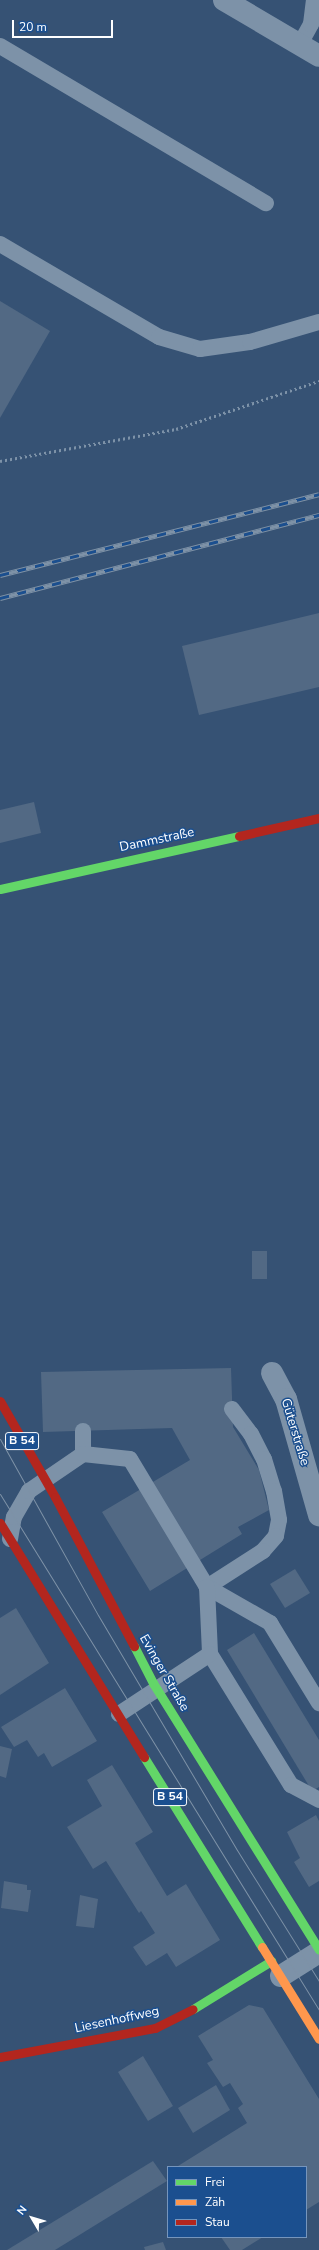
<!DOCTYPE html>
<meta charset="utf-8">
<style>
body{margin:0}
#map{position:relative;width:319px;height:2250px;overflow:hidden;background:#365274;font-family:"Nunito Sans",sans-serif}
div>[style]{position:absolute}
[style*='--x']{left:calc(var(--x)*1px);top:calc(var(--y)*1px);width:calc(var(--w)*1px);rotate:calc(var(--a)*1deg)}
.building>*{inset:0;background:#526984}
.path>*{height:2.5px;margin-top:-1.25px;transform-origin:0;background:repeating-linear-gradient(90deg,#7d92a8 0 2px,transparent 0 5px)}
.lane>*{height:16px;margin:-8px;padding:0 8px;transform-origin:8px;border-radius:8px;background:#7d92a8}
.street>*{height:22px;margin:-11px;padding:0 11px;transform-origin:11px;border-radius:11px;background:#7d92a8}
.fast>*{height:9px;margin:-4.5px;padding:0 4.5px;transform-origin:4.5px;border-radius:4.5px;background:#63d668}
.slow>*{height:9px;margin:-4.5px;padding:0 4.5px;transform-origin:4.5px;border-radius:4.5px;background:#ff974d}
.jam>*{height:9px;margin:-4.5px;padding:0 4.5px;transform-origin:4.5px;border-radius:4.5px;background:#b3261e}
.tram>*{height:1px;margin:-0.5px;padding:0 0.5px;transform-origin:0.5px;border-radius:0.5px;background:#7e92a7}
.rail>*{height:4.5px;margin-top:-2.25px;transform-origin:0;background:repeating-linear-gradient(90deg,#1b4f8f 0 9px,#7e92a7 0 18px);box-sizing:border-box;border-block:1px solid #7e92a7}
span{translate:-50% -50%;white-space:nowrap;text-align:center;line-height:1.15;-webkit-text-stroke:3px #1b4f8f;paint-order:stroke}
.shield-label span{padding:1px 3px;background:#1b4f8f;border:1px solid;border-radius:3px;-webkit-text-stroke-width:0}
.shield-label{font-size:12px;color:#fff;font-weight:700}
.street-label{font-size:13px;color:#fff}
.legend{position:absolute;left:167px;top:2166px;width:140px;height:72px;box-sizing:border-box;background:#1b4f8f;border:1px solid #7695bc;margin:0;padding:5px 7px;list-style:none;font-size:12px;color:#fff}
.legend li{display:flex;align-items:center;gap:8px;height:20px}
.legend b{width:20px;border:1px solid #7695bc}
.north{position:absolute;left:12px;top:2198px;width:40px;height:40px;-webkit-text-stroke:3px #1b4f8f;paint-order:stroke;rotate:308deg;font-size:11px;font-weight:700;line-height:16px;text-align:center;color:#fff}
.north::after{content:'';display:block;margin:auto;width:14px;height:18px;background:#fff;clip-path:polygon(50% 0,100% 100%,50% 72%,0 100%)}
.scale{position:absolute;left:12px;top:20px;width:101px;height:18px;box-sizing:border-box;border:2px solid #fff;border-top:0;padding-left:5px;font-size:12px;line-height:14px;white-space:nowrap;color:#fff;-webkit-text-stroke:3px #1b4f8f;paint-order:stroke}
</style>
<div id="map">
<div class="building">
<div style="clip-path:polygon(0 301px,50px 331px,0 418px)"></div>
<div style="clip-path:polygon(319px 613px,319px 687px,199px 715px,182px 646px)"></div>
<div style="clip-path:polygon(34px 802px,41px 833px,0 843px,0 810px)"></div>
<div style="clip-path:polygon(252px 1251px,267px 1251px,267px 1279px,252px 1279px)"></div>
<div style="clip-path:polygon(231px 1368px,233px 1427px,259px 1470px,269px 1510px,238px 1527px,242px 1534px,150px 1591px,102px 1512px,190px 1460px,172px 1428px,43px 1432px,41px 1372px)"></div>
<div style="clip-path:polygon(295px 1569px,310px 1593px,285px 1608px,270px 1584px)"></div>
<div style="clip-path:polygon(16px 1608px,49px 1663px,0 1695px,0 1618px)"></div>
<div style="clip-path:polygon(254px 1633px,319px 1740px,319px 1787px,312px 1791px,227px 1650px)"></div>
<div style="clip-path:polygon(65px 1688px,97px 1741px,52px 1767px,44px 1753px,38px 1757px,27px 1740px,14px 1747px,1px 1727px)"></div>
<div style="clip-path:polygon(0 1746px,12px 1749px,6px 1778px,0 1776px)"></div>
<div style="clip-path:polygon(112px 1765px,153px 1832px,135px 1843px,167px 1896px,186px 1884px,220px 1940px,176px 1967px,167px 1953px,146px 1966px,133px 1947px,155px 1933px,141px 1911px,139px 1913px,106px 1861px,93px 1869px,67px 1827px,102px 1806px,87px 1780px)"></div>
<div style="clip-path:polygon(316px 1815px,319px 1821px,319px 1881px,309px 1887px,294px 1862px,300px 1858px,287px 1832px)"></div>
<div style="clip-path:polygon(4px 1881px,27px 1885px,27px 1890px,31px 1890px,28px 1912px,1px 1908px)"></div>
<div style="clip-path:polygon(80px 1895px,98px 1899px,94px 1928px,76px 1926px)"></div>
<div style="clip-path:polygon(249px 2005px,263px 2008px,319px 2099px,319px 2202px,306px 2210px,306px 2167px,178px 2166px,247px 2123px,238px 2108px,243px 2104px,230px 2083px,223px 2087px,207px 2063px,213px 2060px,198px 2036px)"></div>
<div style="clip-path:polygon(143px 2056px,173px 2106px,148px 2121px,118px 2072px)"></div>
<div style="clip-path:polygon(216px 2085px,230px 2110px,193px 2133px,178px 2108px)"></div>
<div style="clip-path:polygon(153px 2161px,167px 2181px,55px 2250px,7px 2250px)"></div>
<div style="clip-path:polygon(221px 2237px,263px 2237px,242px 2250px,230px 2250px)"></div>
<div style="clip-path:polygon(163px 2242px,166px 2250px,145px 2250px,144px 2247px)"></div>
</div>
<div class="path">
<div style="--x:0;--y:461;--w:179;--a:-10.3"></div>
<div style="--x:176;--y:429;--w:151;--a:-18.6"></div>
</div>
<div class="lane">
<div style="--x:300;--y:44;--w:23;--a:-61"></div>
<div style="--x:311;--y:24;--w:24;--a:-83"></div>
<div style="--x:0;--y:46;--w:309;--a:30.6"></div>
<div style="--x:0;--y:244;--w:184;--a:30.3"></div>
<div style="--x:159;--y:337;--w:43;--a:16.3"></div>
<div style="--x:200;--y:349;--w:50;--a:-8"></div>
<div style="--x:250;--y:342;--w:72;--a:-16.2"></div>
<div style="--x:232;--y:1409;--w:31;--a:53"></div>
<div style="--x:251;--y:1434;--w:28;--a:63"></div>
<div style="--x:264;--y:1459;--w:34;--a:73"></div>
<div style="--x:274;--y:1491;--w:29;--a:80"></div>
<div style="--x:279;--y:1520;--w:16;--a:101"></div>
<div style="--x:276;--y:1536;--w:20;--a:131"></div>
<div style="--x:263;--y:1551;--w:67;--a:147.3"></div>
<div style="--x:207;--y:1587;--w:73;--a:29.7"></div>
<div style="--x:270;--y:1623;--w:94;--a:58.5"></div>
<div style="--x:83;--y:1454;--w:23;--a:-90"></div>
<div style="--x:10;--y:1539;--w:22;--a:-80"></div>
<div style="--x:14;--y:1517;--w:30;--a:-60"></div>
<div style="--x:29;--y:1491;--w:65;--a:-34.4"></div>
<div style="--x:83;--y:1454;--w:47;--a:6.1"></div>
<div style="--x:130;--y:1459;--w:149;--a:59"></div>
<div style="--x:207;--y:1587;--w:67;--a:87.4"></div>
<div style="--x:210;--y:1654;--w:154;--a:58.3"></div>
<div style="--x:291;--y:1785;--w:32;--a:28"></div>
<div style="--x:119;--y:1714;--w:109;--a:-33.4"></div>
</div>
<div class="street">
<div style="--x:224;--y:0;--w:110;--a:30.5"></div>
<div style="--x:272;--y:1373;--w:30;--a:62"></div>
<div style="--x:286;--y:1399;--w:121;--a:74.1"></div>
<div style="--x:281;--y:1976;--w:45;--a:-32.3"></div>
</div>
<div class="fast">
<div style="--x:0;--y:889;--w:245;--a:-12.5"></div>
<div style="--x:134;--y:1646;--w:42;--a:62.8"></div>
<div style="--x:153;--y:1683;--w:314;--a:58.1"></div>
<div style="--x:144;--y:1757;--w:224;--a:58.2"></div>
<div style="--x:193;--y:2009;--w:92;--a:-31.6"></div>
</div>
<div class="slow">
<div style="--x:262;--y:1947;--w:108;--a:58.2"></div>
</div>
<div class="jam">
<div style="--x:239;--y:836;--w:82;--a:-12.7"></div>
<div style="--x:0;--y:1401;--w:111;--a:60.2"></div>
<div style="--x:55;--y:1497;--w:169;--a:62.1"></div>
<div style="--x:0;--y:1523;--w:275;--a:58.4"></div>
<div style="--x:0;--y:2057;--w:158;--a:-10.6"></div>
<div style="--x:155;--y:2028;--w:42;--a:-26.6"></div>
</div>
<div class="tram">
<div style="--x:0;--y:1439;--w:201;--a:60.9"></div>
<div style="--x:98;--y:1615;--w:273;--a:59.4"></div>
<div style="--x:237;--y:1850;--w:155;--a:58"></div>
<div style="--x:0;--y:1494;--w:607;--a:58.27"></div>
</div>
<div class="rail">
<div style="--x:0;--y:575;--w:329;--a:-14.2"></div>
<div style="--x:0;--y:598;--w:330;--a:-14.6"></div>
</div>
<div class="shield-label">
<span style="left:22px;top:1441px">B 54</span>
<span style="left:170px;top:1797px">B 54</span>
</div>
<div class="street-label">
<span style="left:157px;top:840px;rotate:-12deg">Dammstraße</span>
<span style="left:295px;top:1432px;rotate:73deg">Güterstraße</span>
<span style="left:164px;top:1673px;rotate:60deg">Evinger Straße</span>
<span style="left:117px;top:2020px;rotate:-12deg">Liesenhoffweg</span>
</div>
<ul class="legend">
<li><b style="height:5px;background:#63d668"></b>Frei</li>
<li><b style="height:5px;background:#ff974d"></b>Zäh</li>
<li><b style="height:5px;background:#b3261e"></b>Stau</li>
</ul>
<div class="north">N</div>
<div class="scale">20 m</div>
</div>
